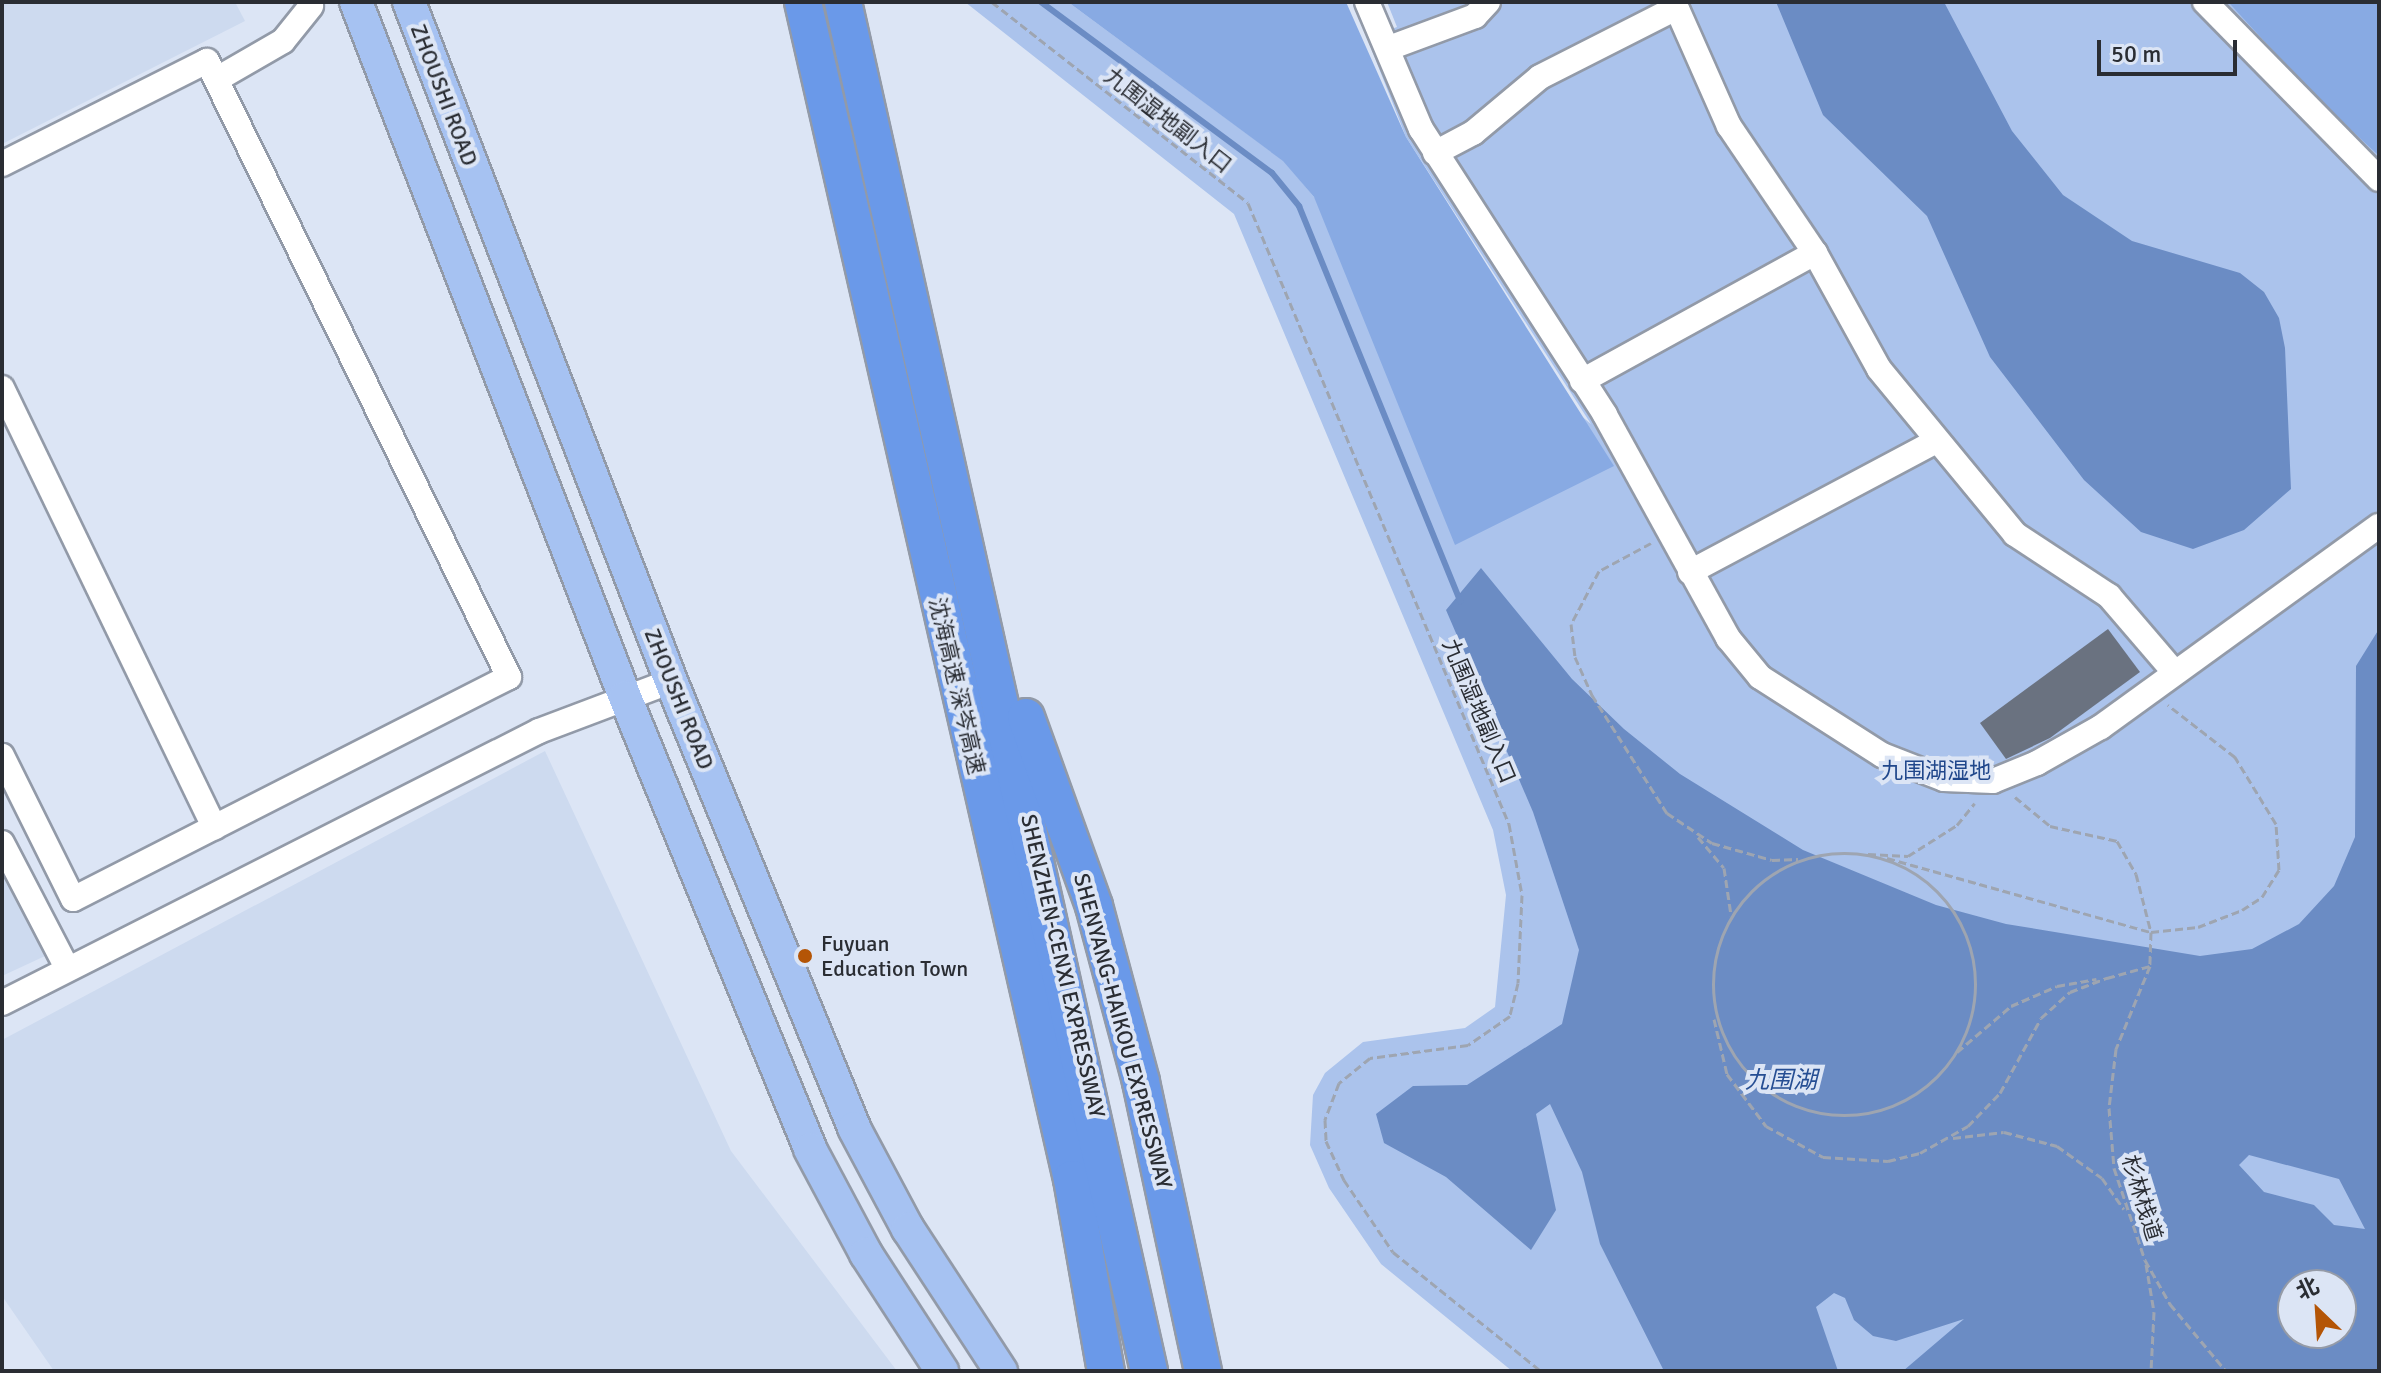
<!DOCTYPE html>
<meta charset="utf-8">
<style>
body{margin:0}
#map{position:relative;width:2381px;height:1373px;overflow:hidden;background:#dce5f5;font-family:Signika,"Noto Sans SC",sans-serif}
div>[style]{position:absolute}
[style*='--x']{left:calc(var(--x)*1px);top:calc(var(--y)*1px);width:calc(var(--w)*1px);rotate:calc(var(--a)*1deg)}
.built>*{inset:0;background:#cddaef}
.green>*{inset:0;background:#abc3ec}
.forest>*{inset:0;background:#88aae3}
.water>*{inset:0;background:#6b8cc4}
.stream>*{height:6px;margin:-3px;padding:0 3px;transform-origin:3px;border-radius:3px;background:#6b8cc4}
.building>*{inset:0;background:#6a7280}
.path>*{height:3px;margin-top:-1.5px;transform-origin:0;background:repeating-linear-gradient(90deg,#9ea5b1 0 8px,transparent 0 12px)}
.path>.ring{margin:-1.5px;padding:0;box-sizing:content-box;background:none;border:3px solid #9ea5b1;border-radius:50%}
.roads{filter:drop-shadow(2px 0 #929aa8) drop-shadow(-2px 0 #929aa8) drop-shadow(0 2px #929aa8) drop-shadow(0 -2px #929aa8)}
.minor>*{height:24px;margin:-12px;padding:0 12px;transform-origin:12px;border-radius:12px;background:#fff}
.major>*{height:32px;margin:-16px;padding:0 16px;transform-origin:16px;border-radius:16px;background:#a6c2f2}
.highway>*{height:36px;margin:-18px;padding:0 18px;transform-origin:18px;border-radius:18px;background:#6a99e9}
.dots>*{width:22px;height:22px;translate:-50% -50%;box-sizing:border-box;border:4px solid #dce5f5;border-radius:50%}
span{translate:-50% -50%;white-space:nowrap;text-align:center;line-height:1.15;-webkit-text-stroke:8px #dce5f5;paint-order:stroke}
.street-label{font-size:22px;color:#2a2d33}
.park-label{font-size:22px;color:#20478b}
.poi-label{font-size:22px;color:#2a2d33}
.left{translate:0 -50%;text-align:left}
.water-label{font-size:24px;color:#264e93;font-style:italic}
.frame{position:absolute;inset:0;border:4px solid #2a2d33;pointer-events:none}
.north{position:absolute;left:2277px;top:1269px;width:80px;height:80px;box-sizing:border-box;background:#dce5f5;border:2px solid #959ba7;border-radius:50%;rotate:335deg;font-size:22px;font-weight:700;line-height:32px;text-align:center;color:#2a2d33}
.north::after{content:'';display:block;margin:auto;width:28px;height:36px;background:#b45506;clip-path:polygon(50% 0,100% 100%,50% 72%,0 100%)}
.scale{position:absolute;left:2097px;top:40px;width:140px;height:36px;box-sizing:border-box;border:4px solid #2a2d33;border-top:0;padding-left:10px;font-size:24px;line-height:28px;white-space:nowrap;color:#2a2d33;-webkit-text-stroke:6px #dce5f5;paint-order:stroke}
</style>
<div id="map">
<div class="built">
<div style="clip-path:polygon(2px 2px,235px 2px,245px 21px,2px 144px)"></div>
<div style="clip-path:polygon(545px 751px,731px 1151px,897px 1371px,54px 1371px,2px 1296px,2px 1040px)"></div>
<div style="clip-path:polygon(2px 842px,58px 950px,2px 976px)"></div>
</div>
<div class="green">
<div style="clip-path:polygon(evenodd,965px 2px,1068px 2px,1284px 161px,1314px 197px,1591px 424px,1406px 137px,1367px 38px,1397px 27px,1387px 2px,2228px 2px,2379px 156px,2379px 1371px,1512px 1371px,1381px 1264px,1329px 1188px,1310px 1145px,1313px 1095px,1325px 1073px,1363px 1042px,1465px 1028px,1495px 1007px,1506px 895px,1493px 830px,1234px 214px,965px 2px,2293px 1285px,2341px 1285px,2341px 1333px,2293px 1333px,2293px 1285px)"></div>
</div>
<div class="forest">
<div style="clip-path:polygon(1068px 2px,1346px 2px,1406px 137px,1614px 466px,1455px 545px,1314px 197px,1283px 161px)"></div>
<div style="clip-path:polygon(2228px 2px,2379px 2px,2379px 156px,2316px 97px)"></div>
</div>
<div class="water">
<div style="clip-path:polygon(1776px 2px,1944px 2px,2012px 131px,2063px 195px,2132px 241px,2240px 273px,2264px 292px,2279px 318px,2285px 348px,2291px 489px,2244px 530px,2193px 549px,2141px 532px,2084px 480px,1990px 357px,1927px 216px,1823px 115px)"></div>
<div style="clip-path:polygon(evenodd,1481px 568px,1572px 679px,1624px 729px,1680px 774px,1803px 850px,1936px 905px,2006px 924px,2200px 956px,2252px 949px,2299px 924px,2334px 886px,2355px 837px,2356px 666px,2379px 629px,2379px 1371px,1903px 1371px,1964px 1319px,1896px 1341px,1873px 1336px,1854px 1320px,1845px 1298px,1834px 1293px,1816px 1307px,1838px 1371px,1664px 1371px,1600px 1244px,1582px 1172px,1550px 1104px,1536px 1114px,1556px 1210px,1531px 1250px,1446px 1177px,1384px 1143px,1376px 1114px,1413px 1086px,1467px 1085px,1562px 1024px,1579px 950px,1533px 812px,1446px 610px,1481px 568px,2249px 1155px,2339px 1179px,2365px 1229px,2334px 1225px,2314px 1205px,2264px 1192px,2239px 1165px,2249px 1155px,1481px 568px,2293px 1285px,2341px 1285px,2341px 1333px,2293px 1333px,2293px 1285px)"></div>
</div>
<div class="stream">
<div style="--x:1041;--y:2;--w:287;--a:36.5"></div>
<div style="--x:1272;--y:173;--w:43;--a:50.7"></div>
<div style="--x:1299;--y:206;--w:427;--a:67.8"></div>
</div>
<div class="building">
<div style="clip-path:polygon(2108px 629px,2140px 672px,2050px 738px,2006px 759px,1980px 723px)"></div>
</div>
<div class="path">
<div style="--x:992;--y:2;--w:325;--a:38.1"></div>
<div style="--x:1248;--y:203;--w:674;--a:67.2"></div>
<div style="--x:1509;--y:824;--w:72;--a:79.6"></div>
<div style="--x:1522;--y:895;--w:88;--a:92.6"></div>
<div style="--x:1518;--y:983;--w:34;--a:104"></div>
<div style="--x:1510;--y:1016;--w:51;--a:145.4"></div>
<div style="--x:1468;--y:1045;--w:99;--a:172.4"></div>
<div style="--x:1370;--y:1058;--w:40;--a:141"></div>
<div style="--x:1339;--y:1083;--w:40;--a:111"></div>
<div style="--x:1325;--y:1120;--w:21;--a:87"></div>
<div style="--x:1326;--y:1141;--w:43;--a:65.2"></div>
<div style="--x:1344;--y:1180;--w:87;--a:55.8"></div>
<div style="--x:1393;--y:1252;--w:190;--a:38.8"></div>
<div style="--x:1651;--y:543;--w:59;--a:151.7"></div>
<div style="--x:1599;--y:571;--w:60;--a:117.8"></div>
<div style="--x:1571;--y:624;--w:33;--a:83"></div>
<div style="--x:1575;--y:657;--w:42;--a:65.9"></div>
<div style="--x:1592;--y:695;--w:140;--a:57.6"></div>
<div style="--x:1667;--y:813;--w:54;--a:33.7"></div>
<div style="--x:1712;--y:843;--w:62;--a:15.8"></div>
<div style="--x:1772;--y:860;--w:26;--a:-2"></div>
<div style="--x:2015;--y:797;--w:45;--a:39.6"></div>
<div style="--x:2050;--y:826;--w:69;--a:12.6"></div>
<div style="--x:2117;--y:841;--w:38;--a:60"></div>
<div style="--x:2136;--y:874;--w:60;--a:75.5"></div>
<div style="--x:2151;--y:932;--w:34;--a:92"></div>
<div style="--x:2150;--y:966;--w:90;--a:112.3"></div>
<div style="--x:2116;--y:1049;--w:59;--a:96.8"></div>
<div style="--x:2109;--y:1108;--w:60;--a:85.2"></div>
<div style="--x:2114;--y:1168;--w:97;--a:71.4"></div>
<div style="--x:2145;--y:1260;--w:51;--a:60.4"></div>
<div style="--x:2170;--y:1304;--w:87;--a:50.1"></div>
<div style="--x:1698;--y:837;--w:40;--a:50"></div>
<div style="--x:1724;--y:868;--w:48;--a:81.5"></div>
<div class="ring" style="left:1713px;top:853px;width:259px;height:259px"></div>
<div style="--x:1868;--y:854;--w:40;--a:2.9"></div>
<div style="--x:1908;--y:856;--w:58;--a:-32.3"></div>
<div style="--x:1957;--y:825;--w:28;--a:-51"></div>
<div style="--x:1887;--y:858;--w:274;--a:15.7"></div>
<div style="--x:2151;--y:932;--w:47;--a:-6.1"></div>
<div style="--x:2198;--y:927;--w:47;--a:-21.1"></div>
<div style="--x:2242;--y:910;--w:24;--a:-33"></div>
<div style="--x:2262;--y:897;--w:32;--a:-58"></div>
<div style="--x:2279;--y:870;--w:46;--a:-93.7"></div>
<div style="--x:2276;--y:824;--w:79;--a:-121.5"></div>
<div style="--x:2235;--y:757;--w:85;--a:-142.2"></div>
<div style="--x:2107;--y:978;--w:45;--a:-15.6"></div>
<div style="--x:1714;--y:1019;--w:57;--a:76.7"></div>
<div style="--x:1727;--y:1074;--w:65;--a:53.1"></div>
<div style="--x:1766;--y:1126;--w:65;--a:28.5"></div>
<div style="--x:1823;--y:1157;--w:65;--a:3.5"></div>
<div style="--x:1888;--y:1161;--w:33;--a:-14"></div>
<div style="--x:1920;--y:1153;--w:55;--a:-29.4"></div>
<div style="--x:1968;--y:1126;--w:46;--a:-45.9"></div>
<div style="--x:2000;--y:1093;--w:85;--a:-61.3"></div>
<div style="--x:2041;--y:1018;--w:39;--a:-42"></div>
<div style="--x:2070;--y:992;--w:40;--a:-21"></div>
<div style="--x:1957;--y:1052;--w:71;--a:-40.4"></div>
<div style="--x:2011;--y:1006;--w:50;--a:-23.5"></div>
<div style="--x:2057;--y:986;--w:40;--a:-10"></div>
<div style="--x:1953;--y:1138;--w:51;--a:-6.7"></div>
<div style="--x:2004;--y:1132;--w:55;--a:14.8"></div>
<div style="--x:2057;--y:1146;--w:55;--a:35.4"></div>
<div style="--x:2102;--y:1178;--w:38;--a:55"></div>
<div style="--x:2146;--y:1264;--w:49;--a:80.5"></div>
<div style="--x:2154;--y:1312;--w:59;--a:92.9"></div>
</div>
<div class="roads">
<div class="minor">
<div style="--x:1367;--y:2;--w:138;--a:67"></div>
<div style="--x:1421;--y:129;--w:340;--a:57.2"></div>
<div style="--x:1605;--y:415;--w:255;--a:61.1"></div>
<div style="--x:1728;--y:638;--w:50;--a:50.6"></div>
<div style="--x:1760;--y:677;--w:145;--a:32.6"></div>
<div style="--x:1882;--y:755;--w:66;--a:21.2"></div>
<div style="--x:1944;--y:779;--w:49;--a:2.3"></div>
<div style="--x:1993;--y:781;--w:48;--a:-22.2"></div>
<div style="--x:2037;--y:763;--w:73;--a:-29.4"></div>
<div style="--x:2101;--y:727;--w:343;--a:-35.9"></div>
<div style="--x:1674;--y:2;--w:136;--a:66.1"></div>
<div style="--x:1729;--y:126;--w:153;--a:55.9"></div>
<div style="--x:1815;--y:253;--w:132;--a:61.1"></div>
<div style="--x:1879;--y:369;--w:214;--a:50.5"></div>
<div style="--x:2015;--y:534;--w:113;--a:33.4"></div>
<div style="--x:2109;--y:596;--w:101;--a:49.4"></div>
<div style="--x:2205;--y:2;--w:248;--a:45.5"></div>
<div style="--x:1389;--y:48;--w:92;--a:-20.4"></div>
<div style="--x:1475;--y:16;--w:19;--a:-47"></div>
<div style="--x:219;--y:78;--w:74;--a:-30"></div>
<div style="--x:283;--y:41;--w:45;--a:-51.3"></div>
<div style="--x:1435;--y:153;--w:43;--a:-27.8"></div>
<div style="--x:1473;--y:133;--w:87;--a:-39.9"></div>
<div style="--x:1540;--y:77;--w:153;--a:-26.9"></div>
<div style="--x:2;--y:164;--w:229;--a:-26.7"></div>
<div style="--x:207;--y:61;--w:686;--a:63.88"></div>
<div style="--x:509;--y:677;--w:489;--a:153"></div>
<div style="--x:73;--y:899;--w:160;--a:-116.4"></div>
<div style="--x:1582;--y:381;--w:266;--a:-28.8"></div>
<div style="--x:2;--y:388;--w:488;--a:64.2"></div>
<div style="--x:1690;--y:572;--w:279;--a:-28"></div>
<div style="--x:2;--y:843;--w:139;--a:62.5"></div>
<div style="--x:2;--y:1003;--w:602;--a:-26.86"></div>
<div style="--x:539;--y:731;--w:141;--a:-20.7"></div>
</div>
<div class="major">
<div style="--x:356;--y:2;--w:745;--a:68.84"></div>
<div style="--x:625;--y:697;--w:488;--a:67.7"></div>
<div style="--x:810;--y:1149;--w:119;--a:61.9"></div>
<div style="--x:866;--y:1254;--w:140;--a:57"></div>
<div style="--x:409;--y:2;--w:728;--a:68.9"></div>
<div style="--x:671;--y:681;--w:483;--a:67.7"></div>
<div style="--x:854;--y:1128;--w:115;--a:61.9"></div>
<div style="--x:908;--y:1229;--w:170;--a:56.8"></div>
</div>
<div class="highway">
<div style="--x:803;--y:2;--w:1207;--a:77.13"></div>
<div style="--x:1072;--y:1179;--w:195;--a:80"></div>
<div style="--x:843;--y:2;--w:1403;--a:77.4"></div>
<div style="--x:1026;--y:717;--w:201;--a:70.2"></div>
<div style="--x:1094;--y:906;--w:182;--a:75"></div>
<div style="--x:1141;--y:1082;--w:296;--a:77.9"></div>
</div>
</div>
<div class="dots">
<div style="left:805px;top:956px;background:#b45506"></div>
</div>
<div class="street-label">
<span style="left:444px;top:95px;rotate:69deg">ZHOUSHI ROAD</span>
<span style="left:1168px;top:120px;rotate:38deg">九围湿地副入口</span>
<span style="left:957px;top:686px;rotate:77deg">沈海高速 深岑高速</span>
<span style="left:679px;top:699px;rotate:68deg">ZHOUSHI ROAD</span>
<span style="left:1479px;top:711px;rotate:67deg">九围湿地副入口</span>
<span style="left:1063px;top:966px;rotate:77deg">SHENZHEN-CENXI EXPRESSWAY</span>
<span style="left:1123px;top:1031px;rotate:75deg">SHENYANG-HAIKOU EXPRESSWAY</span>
<span style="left:2142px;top:1198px;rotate:73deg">杉林栈道</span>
</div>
<div class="park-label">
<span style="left:1936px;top:771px">九围湖湿地</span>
</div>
<div class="poi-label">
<span class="left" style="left:821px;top:956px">Fuyuan<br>Education Town</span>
</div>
<div class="water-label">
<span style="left:1781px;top:1081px">九围湖</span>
</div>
<div class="frame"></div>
<div class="north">北</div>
<div class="scale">50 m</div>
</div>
